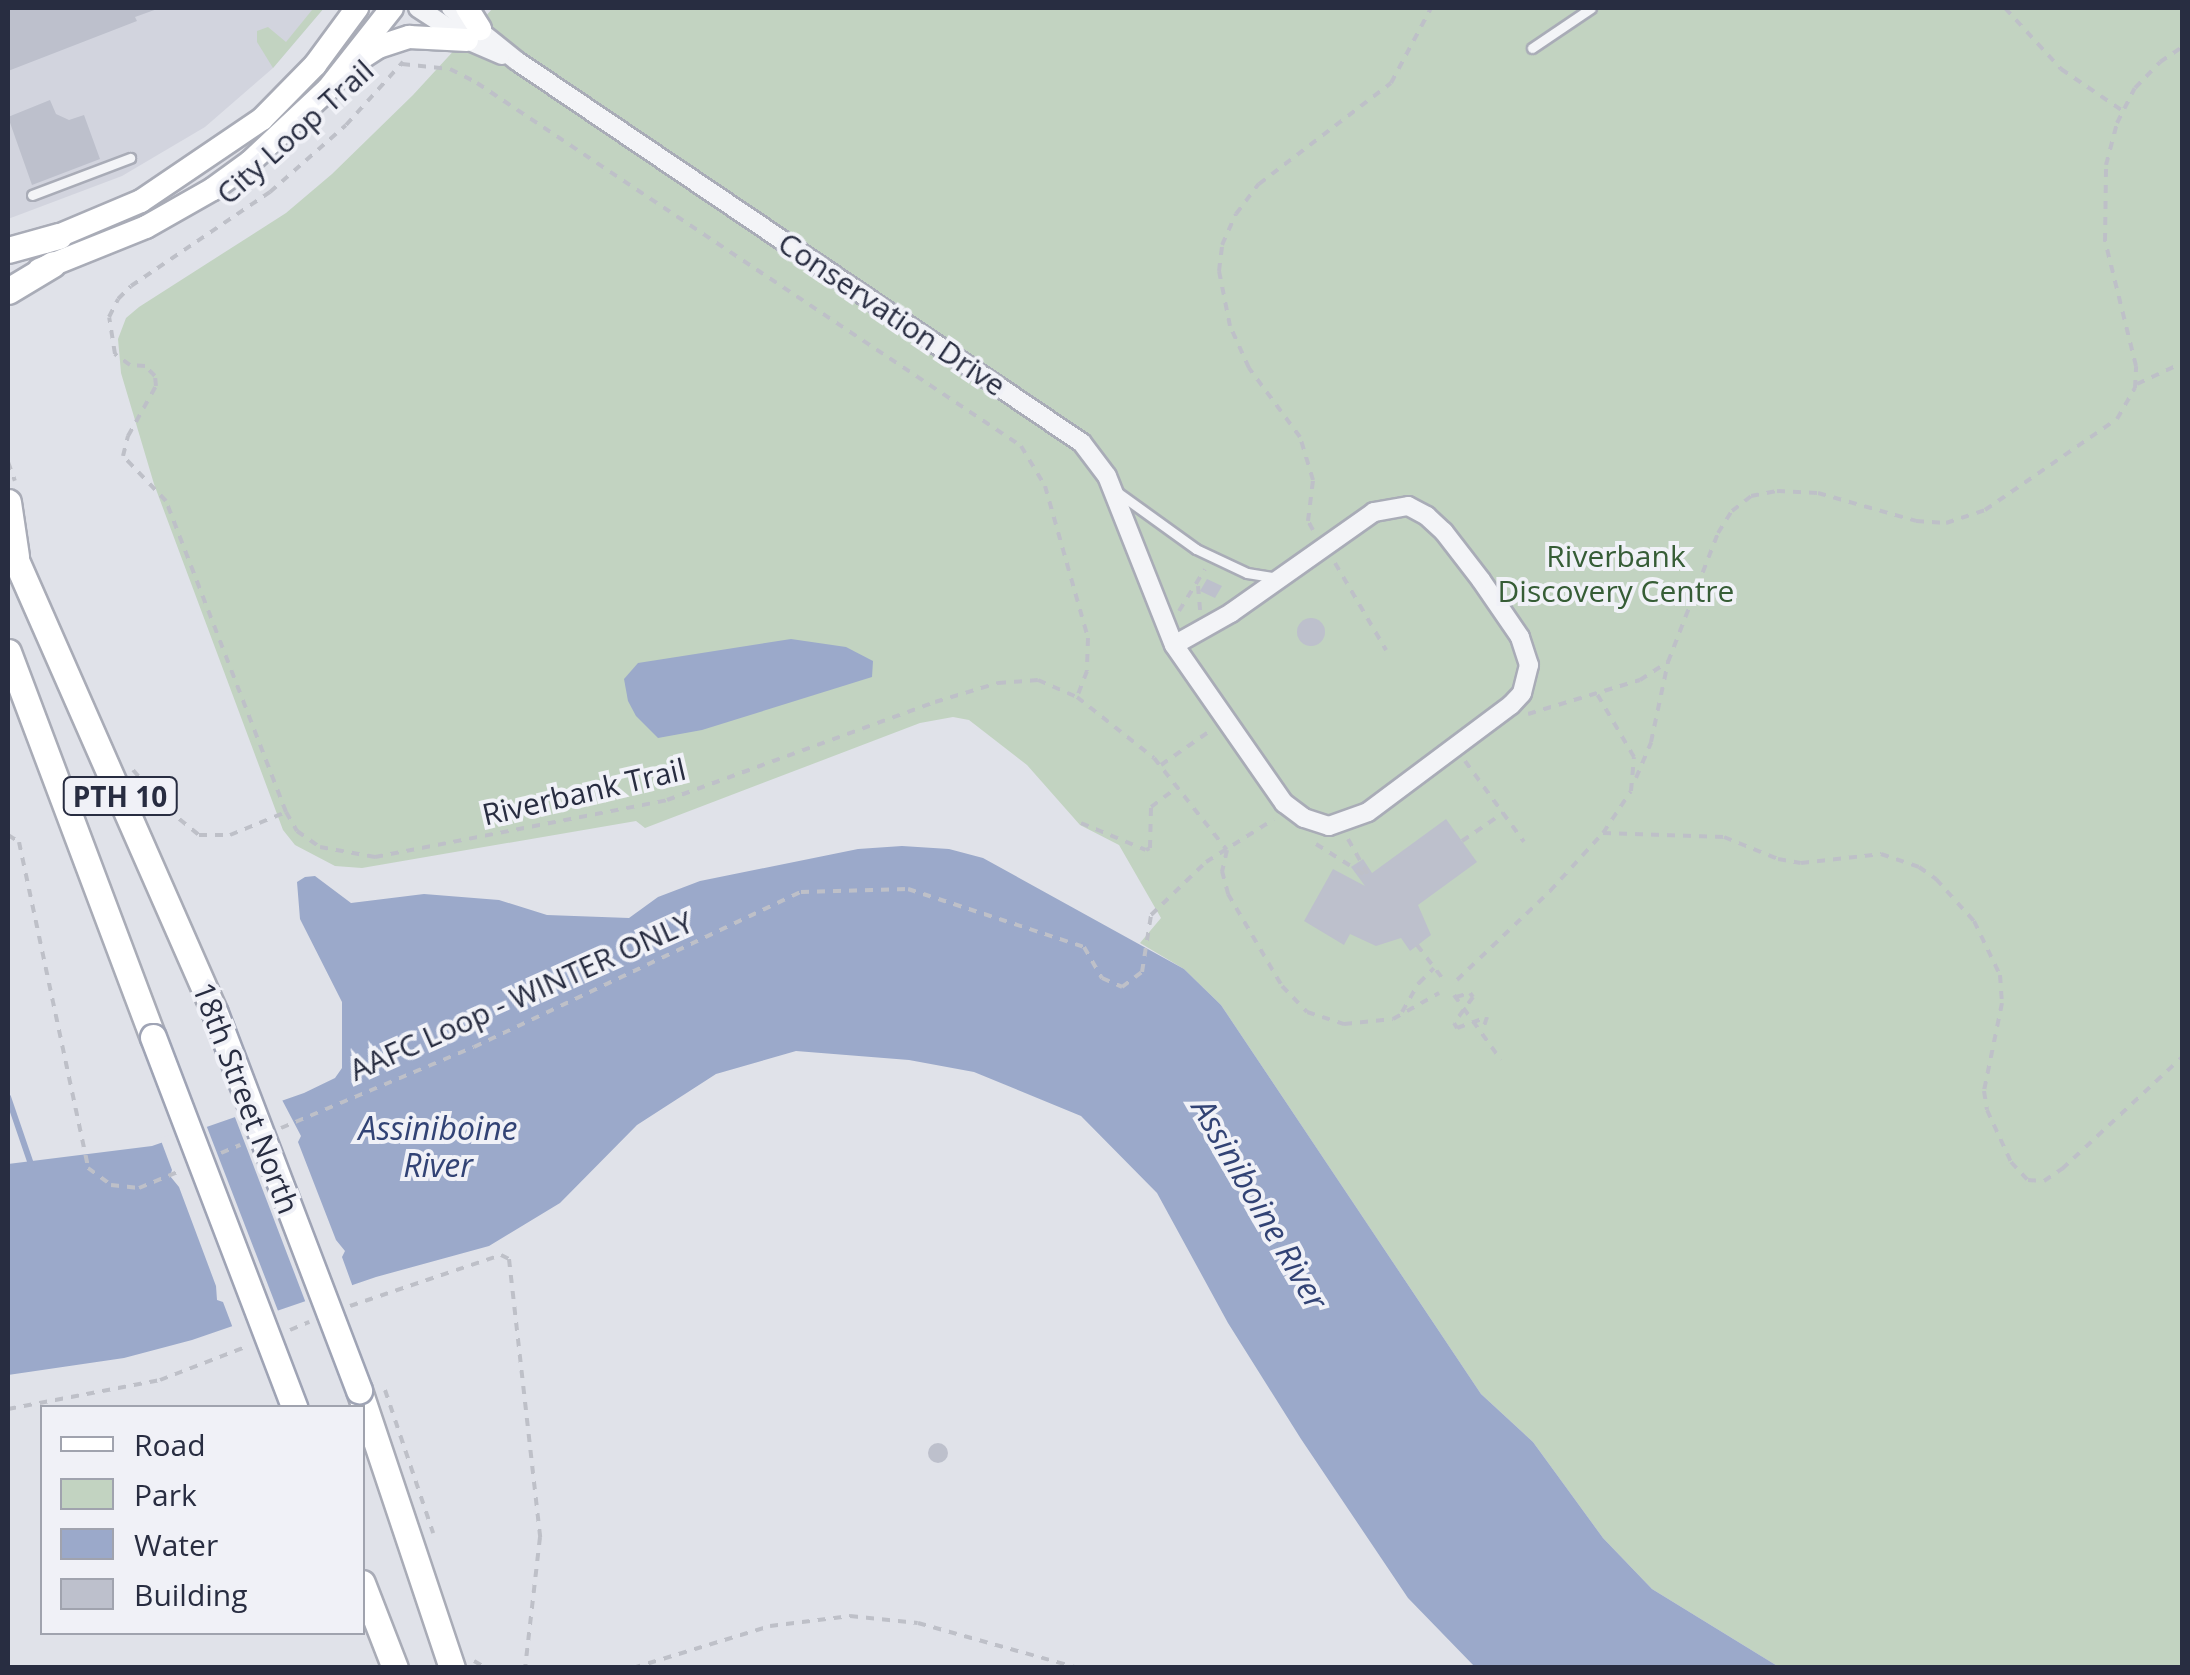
<!DOCTYPE html>
<style>
body{margin:0}
#map{position:relative;width:2190px;height:1675px;overflow:hidden;background:#e0e2e9;font-family:"Open Sans",sans-serif}
div>[style]{position:absolute}
[style*='--x']{left:calc(var(--x)*1px);top:calc(var(--y)*1px);width:calc(var(--w)*1px);rotate:calc(var(--a)*1deg)}
.built>*{inset:0;background:#d2d4de}
.green>*{inset:0;background:#c2d3c1}
.water>*{inset:0;background:#9ba9ca}
.pier>*{inset:0;background:#e0e2e9}
.stream>*{height:6px;margin:-3px;padding:0 3px;transform-origin:3px;border-radius:3px;background:#9ba9ca}
.building>*{inset:0;background:#bdc0cc}
.round{border-radius:50%}
.path>*{height:4px;margin-top:-2px;transform-origin:0;background:repeating-linear-gradient(90deg,#bec0c8 0 8px,transparent 0 16px)}
.roads{filter:drop-shadow(2px 0 #a9acb7) drop-shadow(-2px 0 #a9acb7) drop-shadow(0 2px #a9acb7) drop-shadow(0 -2px #a9acb7)}
.service>*{height:9px;margin:-4.5px;padding:0 4.5px;transform-origin:4.5px;border-radius:4.5px;background:#f3f4f7}
.minor>*{height:18px;margin:-9px;padding:0 9px;transform-origin:9px;border-radius:9px;background:#f3f4f7}
.secondary>*{height:22px;margin:-11px;padding:0 11px;transform-origin:11px;border-radius:11px;background:#fff}
.primary>*{height:25px;margin:-12.5px;padding:0 12.5px;transform-origin:12.5px;border-radius:12.5px;background:#fff}
.bridges{filter:drop-shadow(2px 0 #9fa4b5) drop-shadow(-2px 0 #9fa4b5) drop-shadow(0 2px #9fa4b5) drop-shadow(0 -2px #9fa4b5)}
.primary-bridge>*{height:25px;margin:-12.5px;padding:0 12.5px;transform-origin:12.5px;border-radius:12.5px;background:#fff}
span{translate:-50% -50%;white-space:nowrap;text-align:center;line-height:1.15;-webkit-text-stroke:8px #f0f1f7;paint-order:stroke}
.shield-label span{padding:2px 8px;background:#f0f1f7;border:2px solid;border-radius:8px;-webkit-text-stroke-width:0}
.shield-label{font-size:28px;color:#282d41;font-weight:700}
.street-label{font-size:30px;color:#282d41}
.park-label{font-size:30px;color:#365d36}
.water-label{font-size:32px;color:#324375;font-style:italic}
.frame{position:absolute;inset:0;border:10px solid #282d41;pointer-events:none}
.legend{position:absolute;left:40px;top:1405px;width:325px;height:230px;box-sizing:border-box;background:#f0f1f7;border:2px solid #a0a3ae;margin:0;padding:12px 18px;list-style:none;font-size:30px;color:#282d41}
.legend li{display:flex;align-items:center;gap:20px;height:50px}
.legend b{width:50px;border:2px solid #a0a3ae}
</style>
<div id="map">
<div class="built">
<div style="clip-path:polygon(8px 8px,324px 8px,273px 68px,205px 127px,122px 176px,8px 219px)"></div>
</div>
<div class="green">
<div style="clip-path:polygon(309px 8px,324px 8px,273px 68px,257px 42px,257px 31px,268px 27px,286px 42px,312px 10px)"></div>
<div style="clip-path:polygon(493px 8px,2182px 8px,2182px 1667px,1779px 1667px,1652px 1589px,1603px 1538px,1533px 1442px,1481px 1394px,1221px 1005px,1184px 969px,1140px 943px,1161px 918px,1119px 845px,1080px 825px,1027px 765px,969px 720px,953px 717px,920px 723px,645px 828px,636px 821px,362px 868px,335px 866px,295px 845px,283px 830px,154px 484px,121px 373px,118px 339px,126px 318px,139px 307px,286px 213px,332px 174px,413px 95px)"></div>
</div>
<div class="water">
<div style="clip-path:polygon(791px 639px,846px 647px,873px 661px,872px 677px,702px 730px,658px 738px,636px 716px,628px 701px,624px 679px,638px 663px)"></div>
<div style="clip-path:polygon(902px 846px,949px 849px,983px 858px,1184px 969px,1221px 1005px,1481px 1394px,1533px 1442px,1603px 1538px,1652px 1589px,1779px 1667px,1475px 1667px,1408px 1598px,1301px 1439px,1228px 1323px,1157px 1193px,1081px 1116px,974px 1072px,909px 1060px,796px 1051px,716px 1074px,637px 1125px,560px 1203px,489px 1246px,376px 1277px,192px 1340px,124px 1358px,8px 1375px,8px 1164px,152px 1146px,304px 1093px,335px 1078px,342px 1068px,342px 1002px,300px 919px,297px 882px,305px 877px,315px 876px,351px 903px,424px 894px,499px 900px,547px 915px,629px 918px,658px 897px,700px 881px,858px 849px)"></div>
</div>
<div class="pier">
<div style="clip-path:polygon(280px 1096px,301px 1136px,298px 1142px,336px 1240px,345px 1251px,342px 1257px,354px 1290px,307px 1306px,233px 1112px)"></div>
<div style="clip-path:polygon(205px 1122px,280px 1316px,234px 1331px,223px 1302px,217px 1300px,216px 1286px,179px 1187px,170px 1176px,172px 1170px,160px 1138px)"></div>
</div>
<div class="stream">
<div style="--x:8;--y:1097;--w:74;--a:71.1"></div>
</div>
<div class="building">
<div style="clip-path:polygon(160px 8px,135px 17px,137px 21px,8px 71px,8px 9px)"></div>
<div style="clip-path:polygon(50px 100px,56px 114px,69px 120px,84px 115px,100px 159px,32px 185px,8px 117px)"></div>
<div style="clip-path:polygon(1207px 579px,1222px 586px,1215px 598px,1200px 591px)"></div>
<div class="round" style="left:1297px;top:618px;width:28px;height:28px"></div>
<div style="clip-path:polygon(1446px 819px,1477px 862px,1418px 905px,1431px 935px,1414px 948px,1410px 951px,1401px 938px,1376px 946px,1350px 934px,1344px 945px,1304px 921px,1333px 869px,1365px 886px,1351px 867px,1363px 859px,1372px 873px)"></div>
<div class="round" style="left:928px;top:1443px;width:20px;height:20px"></div>
</div>
<div class="path">
<div style="--x:2005;--y:8;--w:83;--a:47.4"></div>
<div style="--x:2061;--y:69;--w:75;--a:34.1"></div>
<div style="--x:402;--y:64;--w:48;--a:5.9"></div>
<div style="--x:450;--y:69;--w:30;--a:27"></div>
<div style="--x:477;--y:83;--w:654;--a:33.71"></div>
<div style="--x:1021;--y:446;--w:47;--a:59"></div>
<div style="--x:1045;--y:486;--w:158;--a:74.2"></div>
<div style="--x:1088;--y:638;--w:33;--a:92"></div>
<div style="--x:1087;--y:671;--w:28;--a:111"></div>
<div style="--x:2137;--y:384;--w:50;--a:-25"></div>
<div style="--x:8;--y:462;--w:20;--a:70"></div>
<div style="--x:1313;--y:530;--w:10;--a:-119"></div>
<div style="--x:1308;--y:521;--w:41;--a:-83"></div>
<div style="--x:1313;--y:480;--w:45;--a:-106.8"></div>
<div style="--x:1300;--y:437;--w:86;--a:-126.5"></div>
<div style="--x:1249;--y:368;--w:46;--a:-114.3"></div>
<div style="--x:1230;--y:326;--w:56;--a:-101.3"></div>
<div style="--x:1219;--y:271;--w:26;--a:-83"></div>
<div style="--x:1222;--y:245;--w:34;--a:-66"></div>
<div style="--x:1236;--y:214;--w:38;--a:-53"></div>
<div style="--x:1259;--y:184;--w:166;--a:-37.4"></div>
<div style="--x:1391;--y:83;--w:85;--a:-61.9"></div>
<div style="--x:1335;--y:563;--w:101;--a:59.6"></div>
<div style="--x:1198;--y:586;--w:25;--a:85"></div>
<div style="--x:1179;--y:611;--w:49;--a:-58.2"></div>
<div style="--x:1528;--y:714;--w:117;--a:-16.9"></div>
<div style="--x:1640;--y:680;--w:33;--a:-33"></div>
<div style="--x:1668;--y:662;--w:138;--a:-68.8"></div>
<div style="--x:1718;--y:533;--w:26;--a:-58"></div>
<div style="--x:1732;--y:511;--w:24;--a:-38"></div>
<div style="--x:1751;--y:496;--w:26;--a:-11"></div>
<div style="--x:1777;--y:491;--w:41;--a:2.8"></div>
<div style="--x:1818;--y:493;--w:102;--a:15.9"></div>
<div style="--x:1916;--y:521;--w:30;--a:4"></div>
<div style="--x:1946;--y:523;--w:41;--a:-18.4"></div>
<div style="--x:1985;--y:510;--w:160;--a:-34.6"></div>
<div style="--x:2117;--y:419;--w:36;--a:-60"></div>
<div style="--x:2135;--y:388;--w:22;--a:-87"></div>
<div style="--x:2136;--y:366;--w:129;--a:-103.9"></div>
<div style="--x:2105;--y:241;--w:76;--a:-89.2"></div>
<div style="--x:2106;--y:165;--w:43;--a:-75.3"></div>
<div style="--x:2117;--y:123;--w:39;--a:-63"></div>
<div style="--x:2135;--y:88;--w:36;--a:-46"></div>
<div style="--x:2160;--y:62;--w:27;--a:-34"></div>
<div style="--x:1465;--y:761;--w:100;--a:53.9"></div>
<div style="--x:1161;--y:765;--w:60;--a:-34.8"></div>
<div style="--x:133;--y:770;--w:52;--a:48.9"></div>
<div style="--x:167;--y:809;--w:41;--a:39.1"></div>
<div style="--x:199;--y:835;--w:31;--a:0"></div>
<div style="--x:230;--y:835;--w:61;--a:-22.3"></div>
<div style="--x:286;--y:812;--w:22;--a:60"></div>
<div style="--x:297;--y:831;--w:28;--a:35"></div>
<div style="--x:320;--y:847;--w:56;--a:10.3"></div>
<div style="--x:375;--y:857;--w:298;--a:-11"></div>
<div style="--x:667;--y:800;--w:285;--a:-20.1"></div>
<div style="--x:935;--y:702;--w:66;--a:-16.8"></div>
<div style="--x:998;--y:683;--w:40;--a:-4.3"></div>
<div style="--x:1038;--y:680;--w:43;--a:23.6"></div>
<div style="--x:1077;--y:697;--w:98;--a:38.4"></div>
<div style="--x:1154;--y:758;--w:117;--a:51.6"></div>
<div style="--x:1636;--y:778;--w:39;--a:-67"></div>
<div style="--x:1651;--y:742;--w:82;--a:-78"></div>
<div style="--x:286;--y:812;--w:333;--a:-111.1"></div>
<div style="--x:166;--y:501;--w:62;--a:-133.7"></div>
<div style="--x:123;--y:456;--w:21;--a:-76"></div>
<div style="--x:128;--y:436;--w:57;--a:-60.8"></div>
<div style="--x:156;--y:386;--w:10;--a:-96"></div>
<div style="--x:155;--y:376;--w:14;--a:-135"></div>
<div style="--x:145;--y:366;--w:15;--a:-176"></div>
<div style="--x:130;--y:365;--w:19;--a:-144"></div>
<div style="--x:115;--y:354;--w:37;--a:-99"></div>
<div style="--x:109;--y:317;--w:20;--a:-63"></div>
<div style="--x:118;--y:299;--w:18;--a:-45"></div>
<div style="--x:131;--y:286;--w:168;--a:-34.1"></div>
<div style="--x:270;--y:192;--w:101;--a:-41.4"></div>
<div style="--x:346;--y:125;--w:85;--a:-47.9"></div>
<div style="--x:1081;--y:823;--w:70;--a:22.6"></div>
<div style="--x:1146;--y:850;--w:4;--a:-27"></div>
<div style="--x:1150;--y:848;--w:41;--a:-88.6"></div>
<div style="--x:1151;--y:807;--w:34;--a:-37"></div>
<div style="--x:1603;--y:833;--w:121;--a:1.9"></div>
<div style="--x:1724;--y:837;--w:58;--a:22.2"></div>
<div style="--x:1778;--y:859;--w:23;--a:10"></div>
<div style="--x:1801;--y:863;--w:81;--a:-6.4"></div>
<div style="--x:1881;--y:854;--w:40;--a:18.9"></div>
<div style="--x:1919;--y:867;--w:21;--a:35"></div>
<div style="--x:1936;--y:879;--w:57;--a:47.9"></div>
<div style="--x:1974;--y:921;--w:60;--a:64.3"></div>
<div style="--x:2000;--y:975;--w:28;--a:86"></div>
<div style="--x:2002;--y:1003;--w:90;--a:101.6"></div>
<div style="--x:1984;--y:1091;--w:19;--a:81"></div>
<div style="--x:1987;--y:1110;--w:57;--a:65.2"></div>
<div style="--x:2011;--y:1162;--w:25;--a:47"></div>
<div style="--x:2028;--y:1180;--w:16;--a:4"></div>
<div style="--x:2044;--y:1181;--w:22;--a:-34"></div>
<div style="--x:2062;--y:1169;--w:164;--a:-43"></div>
<div style="--x:8;--y:835;--w:13;--a:32"></div>
<div style="--x:19;--y:842;--w:333;--a:78"></div>
<div style="--x:88;--y:1168;--w:29;--a:36"></div>
<div style="--x:111;--y:1185;--w:28;--a:6"></div>
<div style="--x:139;--y:1188;--w:44;--a:-22.5"></div>
<div style="--x:1348;--y:839;--w:47;--a:60.7"></div>
<div style="--x:1462;--y:841;--w:50;--a:-34.3"></div>
<div style="--x:1316;--y:844;--w:62;--a:32.4"></div>
<div style="--x:1227;--y:850;--w:22;--a:103"></div>
<div style="--x:1222;--y:871;--w:24;--a:75"></div>
<div style="--x:1228;--y:894;--w:107;--a:59.6"></div>
<div style="--x:1282;--y:986;--w:36;--a:46"></div>
<div style="--x:1307;--y:1012;--w:39;--a:18"></div>
<div style="--x:1344;--y:1024;--w:49;--a:-5.8"></div>
<div style="--x:1393;--y:1019;--w:53;--a:-29.5"></div>
<div style="--x:1417;--y:945;--w:43;--a:52.6"></div>
<div style="--x:1457;--y:980;--w:129;--a:-43.7"></div>
<div style="--x:1550;--y:891;--w:79;--a:-47.6"></div>
<div style="--x:1603;--y:833;--w:50;--a:-56.3"></div>
<div style="--x:1631;--y:791;--w:34;--a:-85"></div>
<div style="--x:1634;--y:757;--w:73;--a:-120.4"></div>
<div style="--x:1454;--y:995;--w:80;--a:54.1"></div>
<div style="--x:1456;--y:997;--w:15;--a:-16"></div>
<div style="--x:1470;--y:993;--w:5;--a:53"></div>
<div style="--x:1473;--y:997;--w:32;--a:126"></div>
<div style="--x:1454;--y:1023;--w:6;--a:59"></div>
<div style="--x:1457;--y:1028;--w:32;--a:-20"></div>
<div style="--x:1487;--y:1017;--w:16;--a:108"></div>
<div style="--x:1402;--y:1012;--w:34;--a:-60"></div>
<div style="--x:1419;--y:983;--w:21;--a:-45"></div>
<div style="--x:281;--y:1128;--w:209;--a:-22.8"></div>
<div style="--x:474;--y:1047;--w:362;--a:-25.4"></div>
<div style="--x:801;--y:892;--w:107;--a:-1.6"></div>
<div style="--x:908;--y:889;--w:185;--a:18.2"></div>
<div style="--x:1084;--y:947;--w:36;--a:60"></div>
<div style="--x:1102;--y:978;--w:22;--a:24"></div>
<div style="--x:1122;--y:987;--w:25;--a:-37"></div>
<div style="--x:1142;--y:972;--w:58;--a:-81"></div>
<div style="--x:1151;--y:915;--w:76;--a:-43.9"></div>
<div style="--x:1206;--y:862;--w:80;--a:-32.3"></div>
<div style="--x:221;--y:1153;--w:21;--a:-23"></div>
<div style="--x:350;--y:1306;--w:159;--a:-18.7"></div>
<div style="--x:501;--y:1255;--w:9;--a:27"></div>
<div style="--x:509;--y:1259;--w:280;--a:83.6"></div>
<div style="--x:540;--y:1537;--w:132;--a:96.5"></div>
<div style="--x:290;--y:1330;--w:21;--a:-23"></div>
<div style="--x:385;--y:1390;--w:151;--a:71.4"></div>
<div style="--x:8;--y:1409;--w:155;--a:-10.8"></div>
<div style="--x:160;--y:1380;--w:94;--a:-21.1"></div>
<div style="--x:474;--y:1661;--w:14;--a:30"></div>
<div style="--x:633;--y:1668;--w:143;--a:-17"></div>
<div style="--x:770;--y:1626;--w:81;--a:-7.1"></div>
<div style="--x:850;--y:1616;--w:68;--a:5.9"></div>
<div style="--x:918;--y:1623;--w:166;--a:15.7"></div>
</div>
<div class="roads">
<div class="service">
<div style="--x:1532;--y:48;--w:71;--a:-34.1"></div>
<div style="--x:32;--y:195;--w:105;--a:-20.7"></div>
<div style="--x:1117;--y:492;--w:97;--a:35.8"></div>
<div style="--x:1196;--y:549;--w:56;--a:25.2"></div>
<div style="--x:1247;--y:573;--w:30;--a:9"></div>
</div>
<div class="minor">
<div style="--x:418;--y:8;--w:59;--a:33.1"></div>
<div style="--x:467;--y:40;--w:38;--a:23"></div>
<div style="--x:451;--y:8;--w:85;--a:38.8"></div>
<div style="--x:517;--y:61;--w:682;--a:34.06"></div>
<div style="--x:1082;--y:443;--w:41;--a:52.9"></div>
<div style="--x:1107;--y:476;--w:182;--a:68.4"></div>
<div style="--x:1174;--y:645;--w:193;--a:55.2"></div>
<div style="--x:1284;--y:803;--w:25;--a:37"></div>
<div style="--x:1304;--y:818;--w:26;--a:18"></div>
<div style="--x:1329;--y:826;--w:41;--a:-19.7"></div>
<div style="--x:1368;--y:812;--w:179;--a:-36.8"></div>
<div style="--x:1511;--y:705;--w:16;--a:-47"></div>
<div style="--x:1522;--y:693;--w:29;--a:-76"></div>
<div style="--x:1529;--y:665;--w:29;--a:-108"></div>
<div style="--x:1520;--y:637;--w:69;--a:-124.4"></div>
<div style="--x:1481;--y:580;--w:61;--a:-127.6"></div>
<div style="--x:1444;--y:532;--w:23;--a:-137"></div>
<div style="--x:1427;--y:516;--w:21;--a:-152"></div>
<div style="--x:1408;--y:506;--w:35;--a:170"></div>
<div style="--x:1374;--y:512;--w:175;--a:144.8"></div>
<div style="--x:1231;--y:613;--w:65;--a:150.7"></div>
</div>
<div class="secondary">
<div style="--x:467;--y:8;--w:25;--a:58"></div>
<div style="--x:358;--y:60;--w:24;--a:-33"></div>
<div style="--x:378;--y:47;--w:33;--a:-18"></div>
<div style="--x:409;--y:37;--w:58;--a:3"></div>
<div style="--x:44;--y:242;--w:105;--a:-22.9"></div>
<div style="--x:141;--y:201;--w:146;--a:-34.1"></div>
<div style="--x:262;--y:119;--w:76;--a:-45.5"></div>
<div style="--x:315;--y:65;--w:71;--a:-53.6"></div>
<div style="--x:39;--y:270;--w:115;--a:-21.9"></div>
<div style="--x:146;--y:227;--w:77;--a:-29.6"></div>
<div style="--x:213;--y:189;--w:46;--a:-36.1"></div>
<div style="--x:250;--y:162;--w:107;--a:-43.1"></div>
<div style="--x:328;--y:89;--w:103;--a:-51.7"></div>
</div>
<div class="primary">
<div style="--x:8;--y:250;--w:53;--a:-15.4"></div>
<div style="--x:8;--y:291;--w:52;--a:-31"></div>
<div style="--x:8;--y:502;--w:55;--a:81.6"></div>
<div style="--x:8;--y:542;--w:514;--a:66.27"></div>
<div style="--x:8;--y:652;--w:411;--a:69.4"></div>
<div style="--x:359;--y:1390;--w:293;--a:71.5"></div>
<div style="--x:362;--y:1583;--w:91;--a:68.8"></div>
</div>
</div>
<div class="bridges">
<div class="primary-bridge">
<div style="--x:215;--y:1013;--w:404;--a:69.1"></div>
<div style="--x:153;--y:1037;--w:397;--a:69.1"></div>
</div>
</div>
<div class="shield-label">
<span style="left:120px;top:796px">PTH 10</span>
</div>
<div class="street-label">
<span style="left:295px;top:132px;rotate:-42deg">City Loop Trail</span>
<span style="left:892px;top:314px;rotate:34deg">Conservation Drive</span>
<span style="left:584px;top:792px;rotate:-13deg">Riverbank Trail</span>
<span style="left:521px;top:996px;rotate:-24deg">AAFC Loop - WINTER ONLY</span>
<span style="left:246px;top:1098px;rotate:69deg">18th Street North</span>
</div>
<div class="park-label">
<span style="left:1616px;top:573px">Riverbank<br>Discovery Centre</span>
</div>
<div class="water-label">
<span style="left:438px;top:1147px">Assiniboine<br>River</span>
<span style="left:1260px;top:1204px;rotate:60deg">Assiniboine River</span>
</div>
<div class="frame"></div>
<ul class="legend">
<li><b style="height:12px;background:#fff"></b>Road</li>
<li><b style="height:28px;background:#c2d3c1"></b>Park</li>
<li><b style="height:28px;background:#9ba9ca"></b>Water</li>
<li><b style="height:28px;background:#bdc0cc"></b>Building</li>
</ul>
</div>
